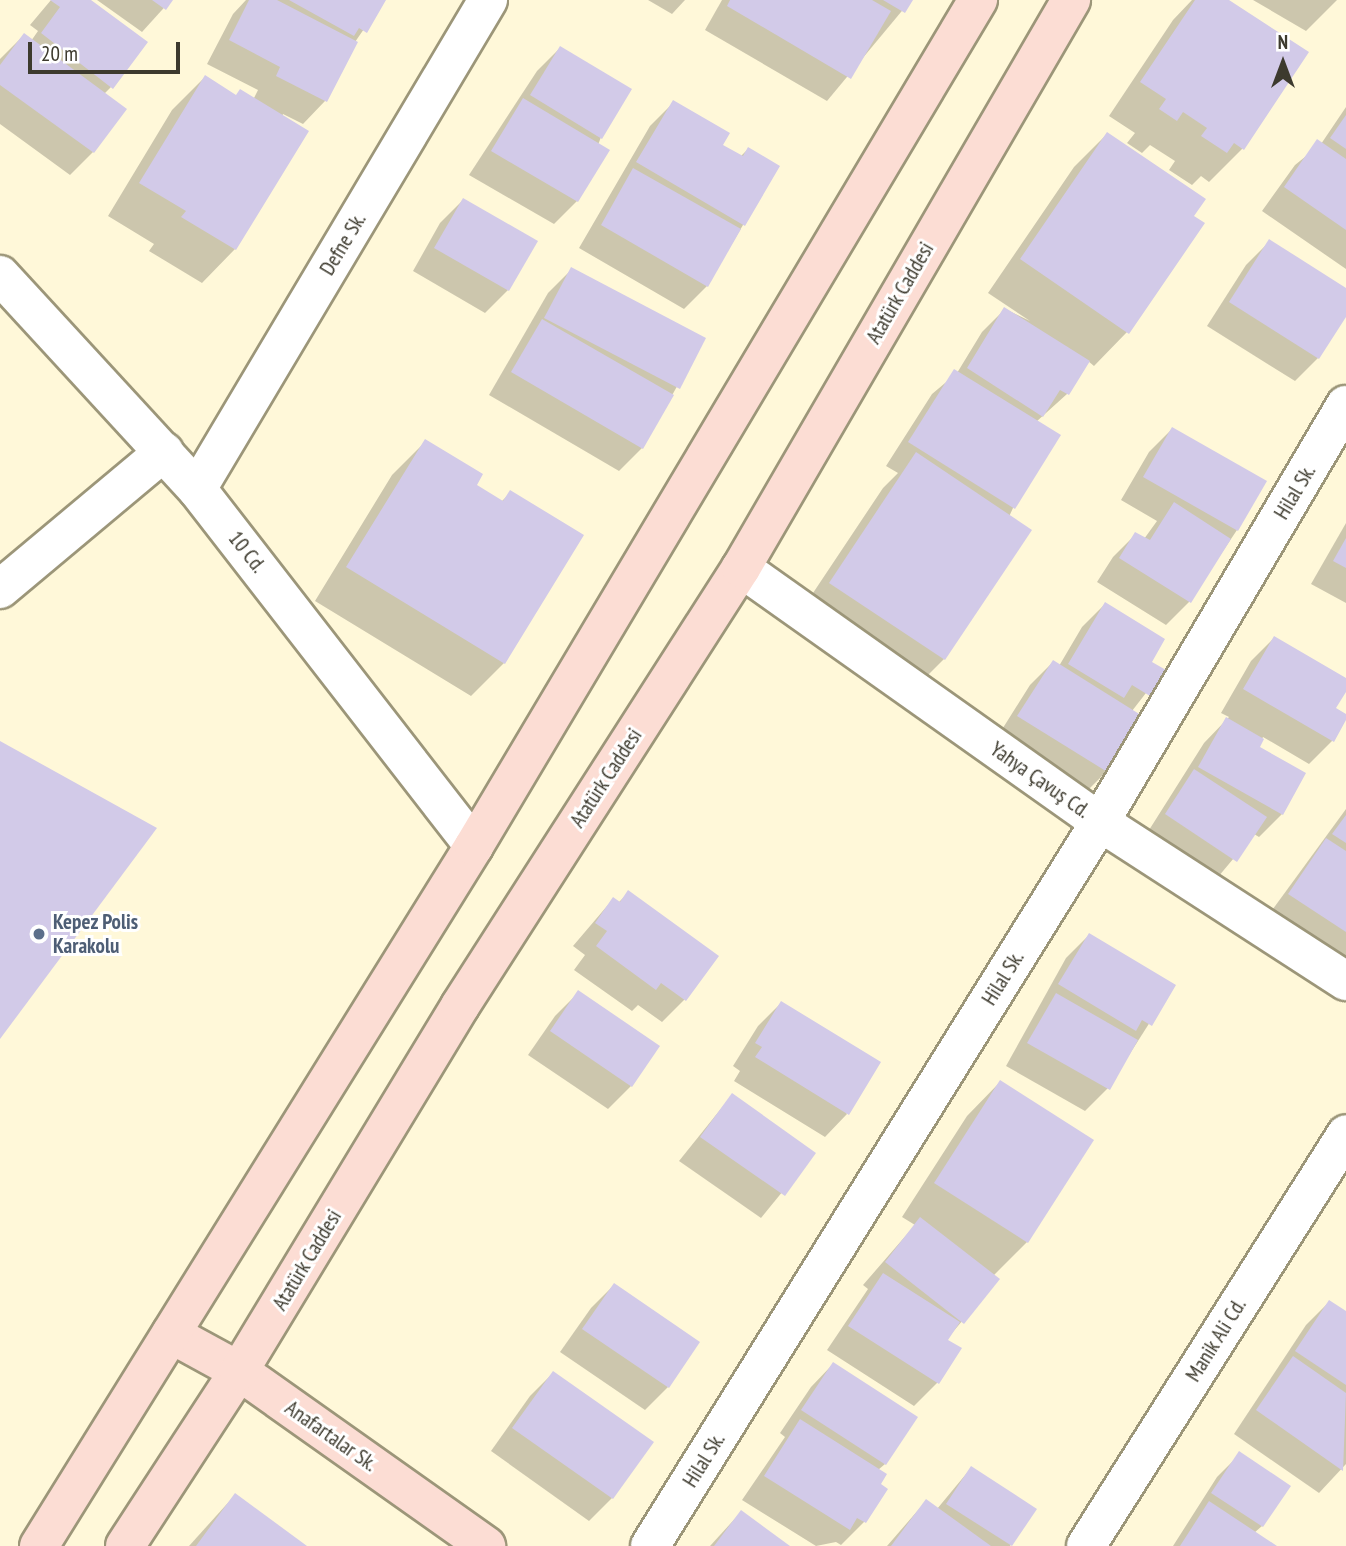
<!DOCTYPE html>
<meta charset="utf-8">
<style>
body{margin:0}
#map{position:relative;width:1346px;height:1546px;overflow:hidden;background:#fff8d9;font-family:"PT Sans Narrow",sans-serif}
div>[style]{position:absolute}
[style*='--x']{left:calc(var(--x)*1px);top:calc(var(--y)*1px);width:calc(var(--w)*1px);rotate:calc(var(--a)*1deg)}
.shadow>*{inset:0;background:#0003}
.building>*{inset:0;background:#d2cae8}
.roads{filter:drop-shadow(2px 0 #9c9679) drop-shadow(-2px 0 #9c9679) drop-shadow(0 2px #9c9679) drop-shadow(0 -2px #9c9679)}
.minor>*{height:38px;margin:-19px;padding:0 19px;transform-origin:19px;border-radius:19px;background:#fff}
.major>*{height:38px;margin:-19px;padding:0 19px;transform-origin:19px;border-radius:19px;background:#fcddd4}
.dots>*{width:19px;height:19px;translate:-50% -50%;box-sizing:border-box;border:4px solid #fff;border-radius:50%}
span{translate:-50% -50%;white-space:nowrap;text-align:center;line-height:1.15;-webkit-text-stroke:6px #fff;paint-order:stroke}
.street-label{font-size:21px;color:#3d3a2e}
.service-label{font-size:21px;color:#4e5e75;font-weight:700}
.left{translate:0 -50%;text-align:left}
.north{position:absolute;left:1248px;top:28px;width:70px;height:70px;-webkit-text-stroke:5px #fff;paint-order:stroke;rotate:0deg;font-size:19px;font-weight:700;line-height:28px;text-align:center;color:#3d3a2e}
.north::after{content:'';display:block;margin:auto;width:24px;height:32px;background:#3d3a2e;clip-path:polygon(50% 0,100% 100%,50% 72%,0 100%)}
.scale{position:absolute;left:28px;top:42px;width:152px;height:32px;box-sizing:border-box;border:4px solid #3d3a2e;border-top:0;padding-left:9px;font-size:21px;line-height:24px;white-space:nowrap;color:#3d3a2e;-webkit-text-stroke:5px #fff;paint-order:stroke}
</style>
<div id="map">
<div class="shadow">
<div style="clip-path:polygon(51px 0,88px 0,111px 87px,104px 94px,93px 152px,70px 175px,0 124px,0 59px,24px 35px,31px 41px,38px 31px,30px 25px)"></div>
<div style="clip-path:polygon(97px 0,171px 0,142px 32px)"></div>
<div style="clip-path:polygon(246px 0,384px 0,355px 42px,325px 101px,303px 124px,283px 114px,235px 249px,202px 283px,149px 251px,154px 244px,108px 216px,172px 110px,205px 77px,236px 96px,253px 100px,258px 90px,207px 64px,233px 14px)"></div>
<div style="clip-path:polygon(648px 0,685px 0,672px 14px)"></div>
<div style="clip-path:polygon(722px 0,911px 0,827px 101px,705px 30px)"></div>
<div style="clip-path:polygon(1192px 0,1226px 0,1243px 148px,1209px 182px,1201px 176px,1192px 185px,1169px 170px,1175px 161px,1150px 145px,1142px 153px,1127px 143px,1135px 133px,1109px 116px,1173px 20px)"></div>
<div style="clip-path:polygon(1253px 0,1337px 0,1306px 31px)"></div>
<div style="clip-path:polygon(560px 48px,601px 137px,577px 201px,554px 224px,469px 175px,537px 71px)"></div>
<div style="clip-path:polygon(673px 103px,721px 145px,740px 157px,748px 149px,743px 225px,707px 286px,684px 309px,579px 248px,650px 126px)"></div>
<div style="clip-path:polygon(1346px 107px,1346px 269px,1262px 211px,1295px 165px,1321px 144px)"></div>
<div style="clip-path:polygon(1107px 134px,1192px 216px,1127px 332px,1094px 366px,1088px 361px,1067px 394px,1036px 422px,1013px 508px,944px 659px,911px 692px,797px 617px,883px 488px,898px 473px,886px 466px,932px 394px,957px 373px,982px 332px,1005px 309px,1030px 321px,988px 293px,1074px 167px)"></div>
<div style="clip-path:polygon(463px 200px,508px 290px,485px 313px,413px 271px,440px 223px)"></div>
<div style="clip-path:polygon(1269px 242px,1346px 290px,1346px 314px,1318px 358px,1295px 381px,1207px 326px,1246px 265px)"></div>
<div style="clip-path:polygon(571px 270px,704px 339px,642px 448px,619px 471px,489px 395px,548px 293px)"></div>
<div style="clip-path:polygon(1172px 429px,1237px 530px,1189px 602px,1166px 625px,1097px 582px,1113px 557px,1136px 534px,1144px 539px,1157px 521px,1121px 500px,1149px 452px)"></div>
<div style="clip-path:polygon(425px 442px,474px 486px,501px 502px,510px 493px,504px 663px,471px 696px,315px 601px,392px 475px)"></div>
<div style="clip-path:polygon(1346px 523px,1346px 603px,1311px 584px)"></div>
<div style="clip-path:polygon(1105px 604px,1149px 662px,1163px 671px,1132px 711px,1107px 771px,1084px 794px,996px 739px,1030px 685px,1053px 662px,1059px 666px,1082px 627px)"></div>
<div style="clip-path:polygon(1274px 638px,1346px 680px,1334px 709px,1346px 717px,1332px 741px,1309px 764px,1263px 737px,1257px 748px,1282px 814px,1259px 837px,1254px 834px,1213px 883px,1144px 838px,1204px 743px,1229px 717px,1221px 713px,1251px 661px)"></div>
<div style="clip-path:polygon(1346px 809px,1346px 970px,1267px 917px)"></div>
<div style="clip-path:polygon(628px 893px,685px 999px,662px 1022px,638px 1005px,632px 1011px,574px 970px,585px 955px,573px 946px,613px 899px,618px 903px)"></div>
<div style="clip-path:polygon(1089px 935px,1173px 986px,1108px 1088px,1085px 1111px,1006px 1066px,1066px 958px)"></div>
<div style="clip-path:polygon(578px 993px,631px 1086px,608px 1109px,528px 1055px,555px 1016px)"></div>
<div style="clip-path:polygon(781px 1003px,847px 1114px,825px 1137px,734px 1081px,740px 1071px,733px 1066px,758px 1026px)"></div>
<div style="clip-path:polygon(1000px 1082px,1027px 1242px,993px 1276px,997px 1280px,946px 1340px,960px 1349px,937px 1383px,914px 1406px,827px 1350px,868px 1289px,863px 1285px,915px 1225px,902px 1217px,967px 1116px)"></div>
<div style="clip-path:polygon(732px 1095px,814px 1153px,761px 1218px,679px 1161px)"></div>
<div style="clip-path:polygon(614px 1285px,668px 1387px,645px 1410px,560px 1352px,591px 1308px)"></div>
<div style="clip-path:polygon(1329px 1302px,1346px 1313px,1346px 1464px,1319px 1493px,1234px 1434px,1306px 1325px)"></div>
<div style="clip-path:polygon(833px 1364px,885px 1464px,878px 1470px,878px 1485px,885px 1489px,864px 1522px,841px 1545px,836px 1542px,816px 1546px,742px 1500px,785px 1437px,780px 1433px,811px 1387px)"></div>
<div style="clip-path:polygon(553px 1373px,612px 1498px,589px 1521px,491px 1451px,530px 1396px)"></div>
<div style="clip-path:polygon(1240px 1454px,1262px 1526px,1254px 1533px,1274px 1546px,1173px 1546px,1217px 1477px)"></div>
<div style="clip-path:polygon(971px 1468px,1035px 1510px,1010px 1546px,887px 1546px,926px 1501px,937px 1509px)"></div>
<div style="clip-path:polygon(235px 1495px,305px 1546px,189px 1546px)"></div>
<div style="clip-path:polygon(741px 1512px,787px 1546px,710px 1546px)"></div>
</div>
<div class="building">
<div style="clip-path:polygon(50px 0,91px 0,148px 42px,113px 89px,41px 33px,60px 7px)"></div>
<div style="clip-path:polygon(152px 0,173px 0,166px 10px)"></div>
<div style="clip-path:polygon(249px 0,277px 0,358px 42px,327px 102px,276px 76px,280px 67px,229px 40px)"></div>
<div style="clip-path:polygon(289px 0,386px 0,367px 33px,359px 28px,354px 36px)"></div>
<div style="clip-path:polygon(730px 0,872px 0,891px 11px,851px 79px,727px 6px)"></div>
<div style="clip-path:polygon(883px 0,913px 0,905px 13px)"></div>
<div style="clip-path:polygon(1195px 0,1229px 0,1309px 52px,1244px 150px,1234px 143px,1227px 153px,1201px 136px,1207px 128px,1183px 112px,1177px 121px,1159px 109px,1166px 99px,1140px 82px)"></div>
<div style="clip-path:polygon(24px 33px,127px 109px,94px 153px,0 85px,0 65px)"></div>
<div style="clip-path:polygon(560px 46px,632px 89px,602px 139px,530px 95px)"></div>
<div style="clip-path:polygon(205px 75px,236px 95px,240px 89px,309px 131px,236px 250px,181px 217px,186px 211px,139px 183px)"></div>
<div style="clip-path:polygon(523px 98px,610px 150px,578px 202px,491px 151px)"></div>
<div style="clip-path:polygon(673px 100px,730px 133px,723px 145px,743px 156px,748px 147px,780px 166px,745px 226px,636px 162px)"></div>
<div style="clip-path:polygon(1346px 115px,1346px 149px,1330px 138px)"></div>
<div style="clip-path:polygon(1107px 132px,1206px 199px,1194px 216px,1205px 223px,1129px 334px,1020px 259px)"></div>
<div style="clip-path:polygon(1317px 139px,1346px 159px,1346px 230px,1284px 187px)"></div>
<div style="clip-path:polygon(633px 168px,741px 229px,708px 287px,601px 225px)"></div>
<div style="clip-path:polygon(463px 198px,538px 241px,509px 291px,434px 248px)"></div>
<div style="clip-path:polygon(1269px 239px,1346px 288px,1346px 317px,1319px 359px,1229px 302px)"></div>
<div style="clip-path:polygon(571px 267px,706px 338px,680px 389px,544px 318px)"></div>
<div style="clip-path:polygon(1004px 307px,1090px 361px,1069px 395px,1060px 390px,1043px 417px,967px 368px)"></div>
<div style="clip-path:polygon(542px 319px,674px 395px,643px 449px,511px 372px)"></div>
<div style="clip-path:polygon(954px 369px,1061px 435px,1015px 509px,908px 442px)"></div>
<div style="clip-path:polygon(1172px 427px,1267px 481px,1238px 531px,1143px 477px)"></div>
<div style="clip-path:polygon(425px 439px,483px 474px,477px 485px,503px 501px,510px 490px,584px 535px,505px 664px,346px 567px)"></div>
<div style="clip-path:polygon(916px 452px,1032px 530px,945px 660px,829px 583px)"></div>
<div style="clip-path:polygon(1174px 502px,1231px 539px,1191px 603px,1119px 558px,1135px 532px,1150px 540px)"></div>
<div style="clip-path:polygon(1346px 538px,1346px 568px,1333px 561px)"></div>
<div style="clip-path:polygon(1105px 602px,1165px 639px,1152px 662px,1166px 670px,1150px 696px,1132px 685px,1124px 698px,1068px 664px)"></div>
<div style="clip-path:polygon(1274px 636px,1346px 678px,1346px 692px,1336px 708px,1346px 714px,1346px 720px,1334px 742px,1243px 689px)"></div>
<div style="clip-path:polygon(1053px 660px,1144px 717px,1109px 773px,1017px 716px)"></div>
<div style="clip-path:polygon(1226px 717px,1264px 739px,1260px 747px,1306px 773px,1283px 815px,1198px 767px)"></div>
<div style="clip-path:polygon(0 741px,157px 828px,0 1039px)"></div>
<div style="clip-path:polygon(1194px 769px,1267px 817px,1237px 862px,1165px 814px)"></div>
<div style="clip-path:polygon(1346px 815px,1346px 843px,1332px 834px)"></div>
<div style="clip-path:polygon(1326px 838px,1346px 851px,1346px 932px,1288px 894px)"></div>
<div style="clip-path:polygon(628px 890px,719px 956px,686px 1001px,661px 983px,656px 990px,596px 946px,607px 931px,595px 923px,613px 897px,620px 902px)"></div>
<div style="clip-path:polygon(1089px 933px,1176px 985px,1152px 1026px,1142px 1020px,1136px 1031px,1058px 984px)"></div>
<div style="clip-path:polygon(578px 990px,660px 1046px,632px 1087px,550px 1031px)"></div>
<div style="clip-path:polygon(1056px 993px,1138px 1040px,1110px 1090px,1027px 1043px)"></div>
<div style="clip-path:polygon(781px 1001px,881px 1062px,849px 1115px,755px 1057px,762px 1047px,755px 1043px)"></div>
<div style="clip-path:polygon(1000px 1080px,1094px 1140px,1028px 1243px,934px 1183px)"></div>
<div style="clip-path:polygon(732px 1093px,816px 1153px,785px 1196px,700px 1137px)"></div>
<div style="clip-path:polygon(920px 1217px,1000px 1279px,964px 1324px,885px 1262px)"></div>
<div style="clip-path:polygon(883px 1273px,960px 1322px,948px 1340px,962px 1348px,939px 1384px,848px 1326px)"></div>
<div style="clip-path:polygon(614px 1283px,700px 1342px,669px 1388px,582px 1329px)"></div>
<div style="clip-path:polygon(1329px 1300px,1346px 1311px,1346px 1385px,1295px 1351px)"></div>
<div style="clip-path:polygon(1293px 1356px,1346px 1393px,1343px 1471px,1256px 1410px)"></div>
<div style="clip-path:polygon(833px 1362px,918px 1417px,886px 1465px,801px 1410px)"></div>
<div style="clip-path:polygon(553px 1371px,654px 1442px,613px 1499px,512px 1428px)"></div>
<div style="clip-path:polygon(800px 1419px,887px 1474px,881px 1484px,888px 1489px,866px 1523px,857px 1518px,850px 1530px,764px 1476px)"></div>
<div style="clip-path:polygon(1239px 1451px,1291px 1486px,1263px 1527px,1211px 1493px)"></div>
<div style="clip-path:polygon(971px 1466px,1037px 1509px,1012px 1546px,946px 1504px)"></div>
<div style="clip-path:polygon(235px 1493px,307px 1546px,196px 1546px)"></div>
<div style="clip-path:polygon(926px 1499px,991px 1546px,891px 1546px)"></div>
<div style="clip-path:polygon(1209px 1501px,1277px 1546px,1180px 1546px)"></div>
<div style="clip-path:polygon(741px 1510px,790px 1546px,714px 1546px)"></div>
</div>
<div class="roads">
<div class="minor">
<div style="--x:0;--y:275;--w:291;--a:47.4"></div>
<div style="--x:197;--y:489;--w:452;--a:52.2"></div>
<div style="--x:197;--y:489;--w:569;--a:-59.24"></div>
<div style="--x:741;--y:568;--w:440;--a:35.3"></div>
<div style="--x:1100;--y:822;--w:293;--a:32.9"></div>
<div style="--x:0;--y:589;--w:214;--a:-39.9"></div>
<div style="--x:650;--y:1546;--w:852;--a:-58.14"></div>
<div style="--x:1100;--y:822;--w:484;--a:-59.5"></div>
<div style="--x:1086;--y:1546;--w:487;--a:-57.7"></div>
</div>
<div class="major">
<div style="--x:171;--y:1334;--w:77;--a:28.6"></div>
<div style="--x:239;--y:1371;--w:303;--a:35.3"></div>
<div style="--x:39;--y:1546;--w:824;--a:-58.14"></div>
<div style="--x:474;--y:846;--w:985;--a:-59.22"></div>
<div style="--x:125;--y:1546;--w:209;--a:-56.9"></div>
<div style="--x:239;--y:1371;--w:427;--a:-58.8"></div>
<div style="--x:460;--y:1006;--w:520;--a:-57.32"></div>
<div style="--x:741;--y:568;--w:657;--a:-59.84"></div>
</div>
</div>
<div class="dots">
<div style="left:39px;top:934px;background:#5c6f8a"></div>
</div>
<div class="street-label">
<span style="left:343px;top:244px;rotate:-59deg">Defne Sk.</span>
<span style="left:900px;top:293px;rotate:-60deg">Atatürk Caddesi</span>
<span style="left:1295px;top:492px;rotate:-59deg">Hilal Sk.</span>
<span style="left:247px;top:552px;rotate:52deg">10 Cd.</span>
<span style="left:606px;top:778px;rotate:-57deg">Atatürk Caddesi</span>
<span style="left:1040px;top:780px;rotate:35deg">Yahya Çavuş Cd.</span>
<span style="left:1003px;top:978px;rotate:-58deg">Hilal Sk.</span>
<span style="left:307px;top:1260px;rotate:-59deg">Atatürk Caddesi</span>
<span style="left:1216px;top:1340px;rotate:-58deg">Manik Ali Cd.</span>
<span style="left:331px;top:1436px;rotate:35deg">Anafartalar Sk.</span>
<span style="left:704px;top:1460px;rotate:-58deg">Hilal Sk.</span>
</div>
<div class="service-label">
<span class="left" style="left:53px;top:934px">Kepez Polis<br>Karakolu</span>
</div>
<div class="north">N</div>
<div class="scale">20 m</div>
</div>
